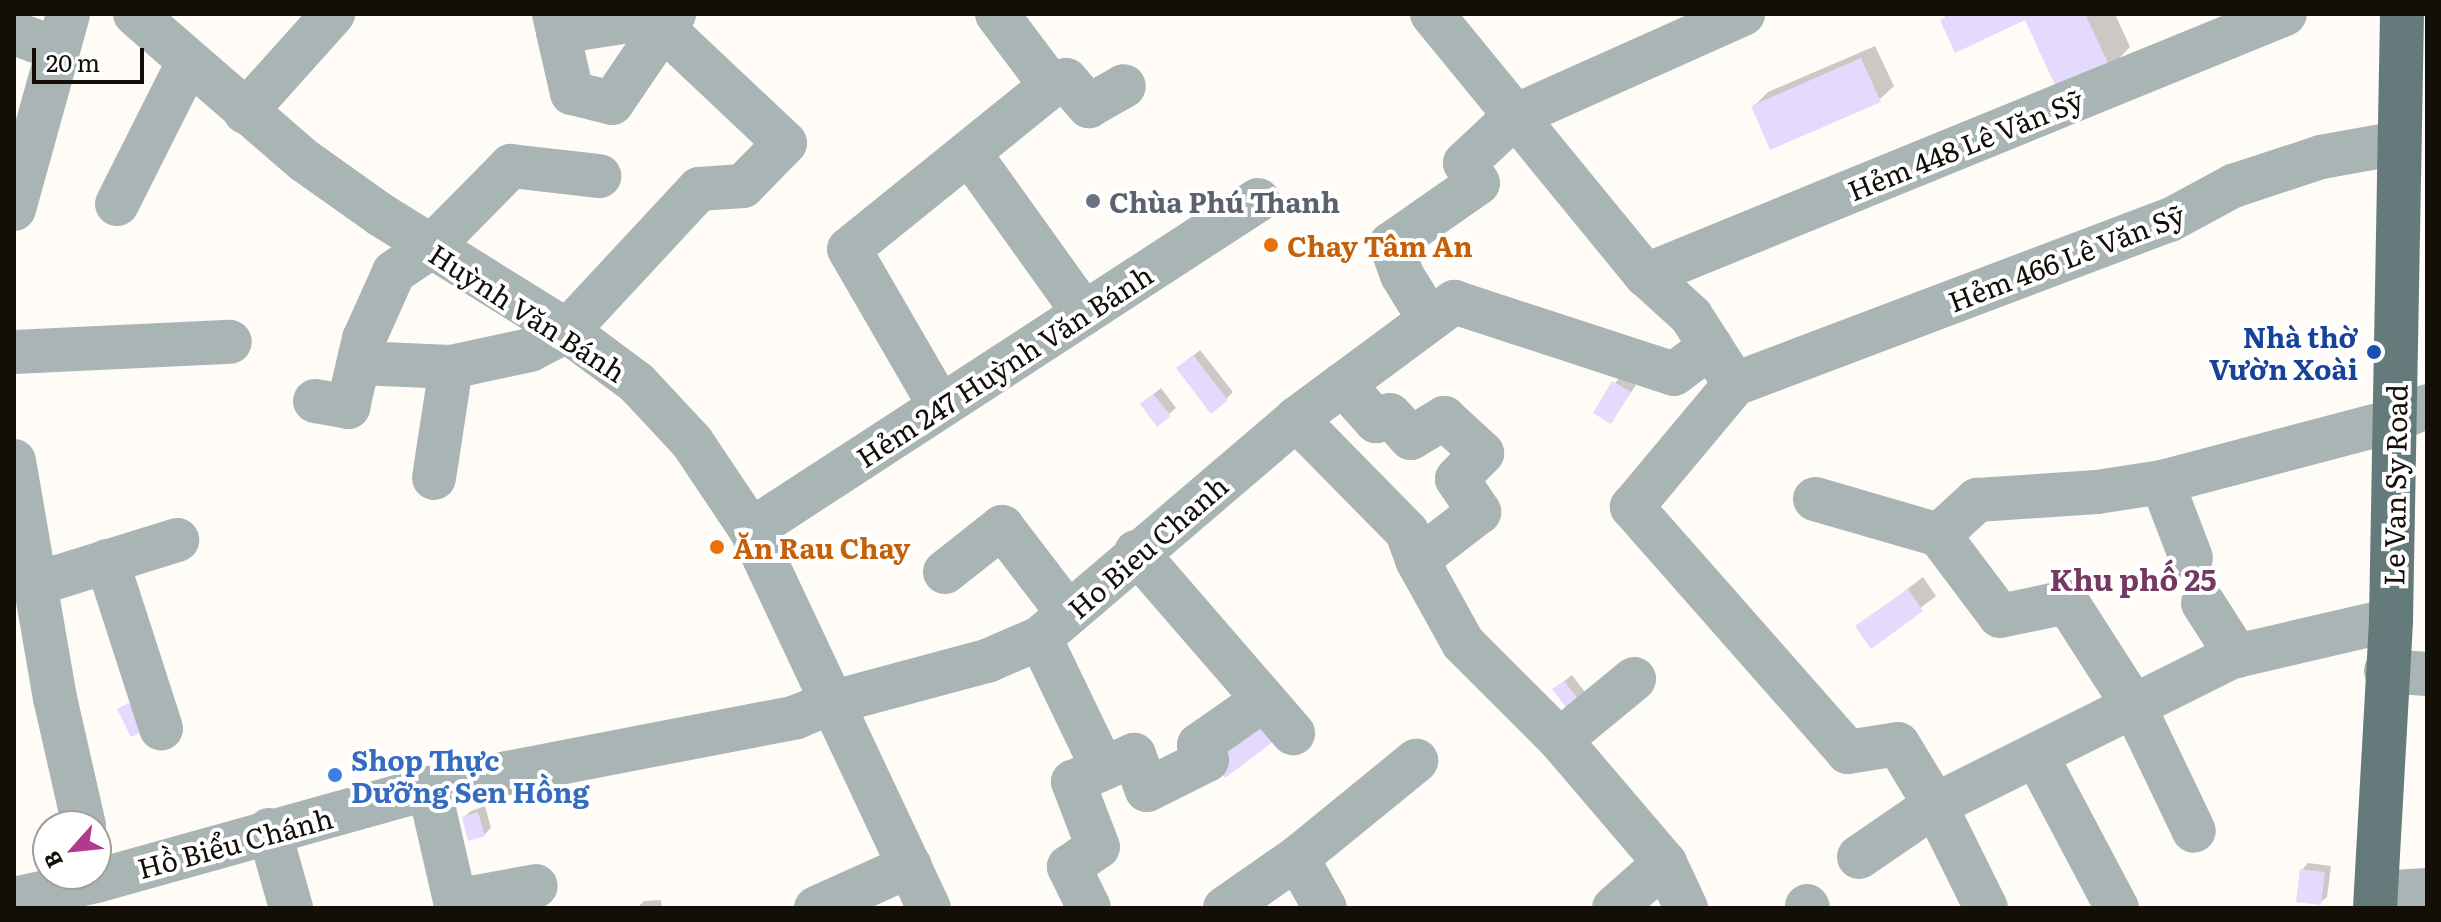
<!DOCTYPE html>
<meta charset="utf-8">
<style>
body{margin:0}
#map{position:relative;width:2441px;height:922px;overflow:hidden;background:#fffbf7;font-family:Literata,serif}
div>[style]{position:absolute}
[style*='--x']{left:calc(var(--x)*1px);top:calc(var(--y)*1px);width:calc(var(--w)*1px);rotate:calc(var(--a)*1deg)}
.shadow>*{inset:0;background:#0003}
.building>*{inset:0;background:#e4dafd}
.minor>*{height:44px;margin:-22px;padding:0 22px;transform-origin:22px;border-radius:22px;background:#a9b5b5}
.major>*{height:44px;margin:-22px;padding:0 22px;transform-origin:22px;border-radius:22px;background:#657b7b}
.dots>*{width:22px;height:22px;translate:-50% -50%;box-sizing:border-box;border:4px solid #fff;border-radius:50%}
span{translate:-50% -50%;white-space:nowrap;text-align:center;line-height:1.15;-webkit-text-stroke:8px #fff;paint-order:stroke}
.street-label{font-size:28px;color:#140e08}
.worship-label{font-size:28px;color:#5b616d;font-weight:700}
.left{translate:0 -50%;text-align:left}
.food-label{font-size:28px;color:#c56008;font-weight:700}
.transit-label{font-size:28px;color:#164399;font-weight:700}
.right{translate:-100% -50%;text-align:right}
.shop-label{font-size:28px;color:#366cbe;font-weight:700}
.neighbourhood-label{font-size:30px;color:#743861;font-weight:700}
.frame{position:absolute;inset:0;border:16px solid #140e08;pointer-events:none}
.north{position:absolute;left:32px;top:810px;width:80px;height:80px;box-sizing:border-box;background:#fff;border:2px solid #a19f9c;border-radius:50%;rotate:243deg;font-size:22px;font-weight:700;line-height:32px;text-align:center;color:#140e08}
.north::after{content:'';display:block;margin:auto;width:28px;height:36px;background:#b13a8f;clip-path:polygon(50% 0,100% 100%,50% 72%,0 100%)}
.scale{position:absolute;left:32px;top:48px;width:112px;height:36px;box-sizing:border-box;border:4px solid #140e08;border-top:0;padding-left:10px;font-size:24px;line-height:28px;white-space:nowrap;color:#140e08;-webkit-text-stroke:6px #fff;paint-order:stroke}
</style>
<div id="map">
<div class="shadow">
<div style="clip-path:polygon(1948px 14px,2115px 14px,2130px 47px,2110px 68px,2026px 17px,1942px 20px)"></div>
<div style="clip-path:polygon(1875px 46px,1894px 86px,1879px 100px,1753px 107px,1768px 92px)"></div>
<div style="clip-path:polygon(1200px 350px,1233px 392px,1226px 399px,1186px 362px)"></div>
<div style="clip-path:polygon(1621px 375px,1636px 385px,1611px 422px,1595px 412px)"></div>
<div style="clip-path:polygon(1161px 388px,1176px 408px,1169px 414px,1149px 398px)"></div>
<div style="clip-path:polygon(1923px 577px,1936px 596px,1871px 646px,1858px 627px)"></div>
<div style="clip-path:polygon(1572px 675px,1588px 696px,1581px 703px,1562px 683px)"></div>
<div style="clip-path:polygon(485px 806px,491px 828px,484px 835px,464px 817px,471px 811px)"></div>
<div style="clip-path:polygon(2308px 863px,2331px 866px,2327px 897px,2320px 903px,2302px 870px)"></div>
<div style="clip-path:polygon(661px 900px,662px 908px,637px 908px,644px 901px)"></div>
</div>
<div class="building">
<div style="clip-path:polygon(1952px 14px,2085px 14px,2111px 69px,2059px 94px,2025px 20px,1955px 53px,1940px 20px)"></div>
<div style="clip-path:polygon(1861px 58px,1881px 102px,1770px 150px,1751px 106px)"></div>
<div style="clip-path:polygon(1193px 355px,1228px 400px,1211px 414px,1176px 368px)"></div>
<div style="clip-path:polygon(1612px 381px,1631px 392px,1611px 424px,1593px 413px)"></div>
<div style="clip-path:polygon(1153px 394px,1171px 416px,1157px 427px,1140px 404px)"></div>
<div style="clip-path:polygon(1908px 589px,1923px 611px,1871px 649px,1855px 626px)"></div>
<div style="clip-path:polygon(1564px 681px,1582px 704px,1571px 714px,1552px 689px)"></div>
<div style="clip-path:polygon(143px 696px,157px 724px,131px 737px,117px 709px)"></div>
<div style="clip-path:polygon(1269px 717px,1282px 735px,1225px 778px,1211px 761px)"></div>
<div style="clip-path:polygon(478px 812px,485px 836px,468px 841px,462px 817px)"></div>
<div style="clip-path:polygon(2300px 869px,2325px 872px,2321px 905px,2296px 902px)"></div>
</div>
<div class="minor">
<div style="--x:135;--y:14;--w:225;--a:40.9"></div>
<div style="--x:305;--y:161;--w:93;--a:35.4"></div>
<div style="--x:381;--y:215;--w:219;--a:31.9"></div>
<div style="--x:567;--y:331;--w:87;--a:36.6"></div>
<div style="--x:637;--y:383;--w:81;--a:47"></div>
<div style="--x:692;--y:442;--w:106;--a:56.2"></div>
<div style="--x:751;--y:530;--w:418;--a:64.8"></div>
<div style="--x:554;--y:14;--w:18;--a:77"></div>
<div style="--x:558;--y:32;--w:63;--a:77.1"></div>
<div style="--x:572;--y:93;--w:41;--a:14"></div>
<div style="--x:612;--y:103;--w:91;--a:-55.8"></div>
<div style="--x:663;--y:28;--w:18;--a:-146"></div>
<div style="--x:648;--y:18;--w:91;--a:171.2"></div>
<div style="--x:997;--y:14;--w:90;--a:53.1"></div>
<div style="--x:1432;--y:14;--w:338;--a:50.7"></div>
<div style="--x:1646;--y:275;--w:61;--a:42.3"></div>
<div style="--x:1691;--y:316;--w:67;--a:57.3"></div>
<div style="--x:14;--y:33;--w:46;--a:20.4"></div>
<div style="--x:245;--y:112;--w:132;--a:-48.1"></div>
<div style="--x:970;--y:154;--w:196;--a:54.4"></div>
<div style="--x:117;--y:204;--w:158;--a:-63.3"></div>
<div style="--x:14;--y:209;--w:202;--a:-74.5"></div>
<div style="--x:1646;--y:275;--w:690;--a:-22.22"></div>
<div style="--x:1429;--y:319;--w:52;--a:-121.5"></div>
<div style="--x:1402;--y:275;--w:33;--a:-110"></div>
<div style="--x:1391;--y:244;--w:106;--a:-35"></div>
<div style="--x:1478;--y:183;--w:24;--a:-123"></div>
<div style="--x:1465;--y:163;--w:69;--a:-43.2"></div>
<div style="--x:1515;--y:116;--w:250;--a:-24.1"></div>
<div style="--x:14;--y:352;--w:216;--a:-2.7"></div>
<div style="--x:359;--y:363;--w:92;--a:2.5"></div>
<div style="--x:451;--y:367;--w:81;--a:-12.1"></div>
<div style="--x:530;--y:350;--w:42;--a:-27.2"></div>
<div style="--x:567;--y:331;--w:194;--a:-47.1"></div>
<div style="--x:699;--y:189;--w:44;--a:-3.9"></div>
<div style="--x:743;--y:186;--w:60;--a:-45.7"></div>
<div style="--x:785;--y:143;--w:168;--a:-136.7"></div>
<div style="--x:663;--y:28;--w:18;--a:-52"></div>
<div style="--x:1343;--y:384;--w:50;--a:48.3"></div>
<div style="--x:1376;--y:421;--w:15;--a:-23"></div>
<div style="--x:1390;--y:415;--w:31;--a:48"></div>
<div style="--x:1411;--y:438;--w:39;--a:-31"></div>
<div style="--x:1444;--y:418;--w:52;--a:42.6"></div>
<div style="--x:1482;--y:453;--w:36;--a:134"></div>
<div style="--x:1457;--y:479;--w:40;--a:56"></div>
<div style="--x:1479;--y:512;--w:78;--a:142.3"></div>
<div style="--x:315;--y:401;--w:34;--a:10"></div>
<div style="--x:348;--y:407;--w:70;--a:-76.8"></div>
<div style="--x:364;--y:339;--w:73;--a:-65.9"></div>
<div style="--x:394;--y:272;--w:45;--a:-34"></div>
<div style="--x:431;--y:247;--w:114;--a:-45.4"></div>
<div style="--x:511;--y:166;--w:89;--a:6.5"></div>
<div style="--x:940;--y:406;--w:181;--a:-120.1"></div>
<div style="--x:849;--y:249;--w:260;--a:-38.9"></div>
<div style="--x:1051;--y:86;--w:16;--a:-22"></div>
<div style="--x:1066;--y:80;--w:35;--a:49"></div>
<div style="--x:1089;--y:106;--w:40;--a:-29.7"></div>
<div style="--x:1296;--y:419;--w:158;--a:45.5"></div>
<div style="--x:1407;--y:532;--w:30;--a:70"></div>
<div style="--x:1417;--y:560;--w:95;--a:61"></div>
<div style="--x:1463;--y:643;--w:137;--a:45"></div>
<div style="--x:1560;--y:740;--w:162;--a:49.5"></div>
<div style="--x:1665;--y:863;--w:50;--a:65"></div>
<div style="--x:14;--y:461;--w:241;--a:80.2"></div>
<div style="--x:55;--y:698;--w:131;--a:77.2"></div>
<div style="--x:434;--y:478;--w:112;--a:-81.3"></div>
<div style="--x:2162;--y:482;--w:81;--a:69.1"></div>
<div style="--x:1815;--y:499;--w:129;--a:16.2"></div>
<div style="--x:1939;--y:535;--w:52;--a:-42.6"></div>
<div style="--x:1977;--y:500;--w:120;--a:-3.8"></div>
<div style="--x:2097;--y:492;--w:66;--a:-8.7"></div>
<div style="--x:2162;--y:482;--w:242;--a:-14.8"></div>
<div style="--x:2396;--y:420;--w:34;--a:-24"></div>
<div style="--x:751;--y:530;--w:605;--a:-33.06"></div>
<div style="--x:1939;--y:535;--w:101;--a:53"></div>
<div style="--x:2000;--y:616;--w:68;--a:-11.8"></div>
<div style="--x:2067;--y:602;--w:126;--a:57.3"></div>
<div style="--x:2135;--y:708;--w:136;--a:64.4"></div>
<div style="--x:1136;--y:552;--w:240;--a:49.1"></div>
<div style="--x:107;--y:561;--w:176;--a:72.1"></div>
<div style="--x:945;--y:572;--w:73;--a:-38.3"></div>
<div style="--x:1002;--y:527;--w:108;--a:52.5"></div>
<div style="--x:35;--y:584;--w:149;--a:-17.2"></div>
<div style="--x:2203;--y:603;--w:63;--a:57.3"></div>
<div style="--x:1040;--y:638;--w:143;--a:64.3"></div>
<div style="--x:2386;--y:671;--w:41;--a:4.2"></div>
<div style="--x:1560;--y:740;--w:96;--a:-39.5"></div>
<div style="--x:2037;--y:757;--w:171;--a:62.1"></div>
<div style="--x:429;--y:788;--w:116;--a:77"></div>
<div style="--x:455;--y:901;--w:82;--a:-10.5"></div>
<div style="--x:269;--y:830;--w:81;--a:74.2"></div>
<div style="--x:1859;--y:857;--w:92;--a:-34.4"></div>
<div style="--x:1935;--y:805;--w:332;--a:-26.5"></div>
<div style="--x:2232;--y:657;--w:163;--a:-13.1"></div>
<div style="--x:1297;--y:858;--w:57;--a:60.8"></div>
<div style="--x:2376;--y:893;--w:51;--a:-3.4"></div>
<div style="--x:14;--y:899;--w:84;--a:-12.4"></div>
<div style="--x:96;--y:881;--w:346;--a:-15.6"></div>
<div style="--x:429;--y:788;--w:374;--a:-10.9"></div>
<div style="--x:796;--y:717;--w:37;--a:-22"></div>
<div style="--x:830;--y:703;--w:163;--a:-15"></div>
<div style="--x:987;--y:661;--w:58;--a:-23.5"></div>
<div style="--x:1040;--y:638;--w:337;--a:-40.5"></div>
<div style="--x:1296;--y:419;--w:197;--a:-36.5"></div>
<div style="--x:1454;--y:302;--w:231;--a:18.1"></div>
<div style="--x:1674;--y:374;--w:46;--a:-37.1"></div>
<div style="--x:1807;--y:906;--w:2;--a:63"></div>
<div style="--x:816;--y:908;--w:103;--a:-24.1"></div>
<div style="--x:1089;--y:908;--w:46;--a:-116"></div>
<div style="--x:1069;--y:867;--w:35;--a:-35"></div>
<div style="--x:1098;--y:847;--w:70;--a:-111"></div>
<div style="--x:1073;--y:782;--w:67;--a:-23.9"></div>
<div style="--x:1134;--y:755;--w:37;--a:70"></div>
<div style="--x:1147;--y:790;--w:67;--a:-26.6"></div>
<div style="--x:1207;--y:760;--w:17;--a:-118"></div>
<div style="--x:1199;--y:745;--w:78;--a:-35.1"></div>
<div style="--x:1225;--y:908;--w:88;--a:-34.8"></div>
<div style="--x:1297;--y:858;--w:154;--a:-39.2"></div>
<div style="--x:1614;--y:908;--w:68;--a:-41.4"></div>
<div style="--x:1986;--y:908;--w:115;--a:-116.3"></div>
<div style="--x:1935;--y:805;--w:71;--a:-121.2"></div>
<div style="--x:1898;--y:744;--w:51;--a:170.9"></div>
<div style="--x:1848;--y:752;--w:327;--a:-131.4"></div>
<div style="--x:1632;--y:507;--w:160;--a:-50.1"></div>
<div style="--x:1735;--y:384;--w:465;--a:-20.7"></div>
<div style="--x:2170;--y:220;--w:72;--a:-28.4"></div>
<div style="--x:2233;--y:186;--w:93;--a:-18.2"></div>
<div style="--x:2321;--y:157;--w:79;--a:-10.2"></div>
</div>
<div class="major">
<div style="--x:2375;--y:908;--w:288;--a:-86.8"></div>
<div style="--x:2391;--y:620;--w:606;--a:-88.96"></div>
</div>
<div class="dots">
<div style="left:1093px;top:201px;background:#6b7280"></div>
<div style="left:1271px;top:245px;background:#e8710a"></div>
<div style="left:2374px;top:352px;background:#1a4fb4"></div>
<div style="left:717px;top:547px;background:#e8710a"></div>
<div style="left:335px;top:775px;background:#3f7fe0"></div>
</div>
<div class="street-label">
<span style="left:1965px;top:144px;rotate:-22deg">Hẻm 448 Lê Văn Sỹ</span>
<span style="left:2066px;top:257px;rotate:-21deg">Hẻm 466 Lê Văn Sỹ</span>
<span style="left:528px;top:312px;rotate:33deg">Huỳnh Văn Bánh</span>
<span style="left:1004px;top:365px;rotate:-33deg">Hẻm 247 Huỳnh Văn Bánh</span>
<span style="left:2394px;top:485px;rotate:-89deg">Le Van Sy Road</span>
<span style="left:1147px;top:546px;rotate:-41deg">Ho Bieu Chanh</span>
<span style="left:235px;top:842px;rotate:-15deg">Hồ Biểu Chánh</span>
</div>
<div class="worship-label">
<span class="left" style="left:1109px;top:201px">Chùa Phú Thanh</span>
</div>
<div class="food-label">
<span class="left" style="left:1287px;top:245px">Chay Tâm An</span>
<span class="left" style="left:733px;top:547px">Ăn Rau Chay</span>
</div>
<div class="transit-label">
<span class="right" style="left:2358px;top:352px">Nhà thờ<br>Vườn Xoài</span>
</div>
<div class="shop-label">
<span class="left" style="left:351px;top:775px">Shop Thực<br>Dưỡng Sen Hồng</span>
</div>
<div class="neighbourhood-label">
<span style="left:2133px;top:578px">Khu phố 25</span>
</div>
<div class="frame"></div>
<div class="north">B</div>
<div class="scale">20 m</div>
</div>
